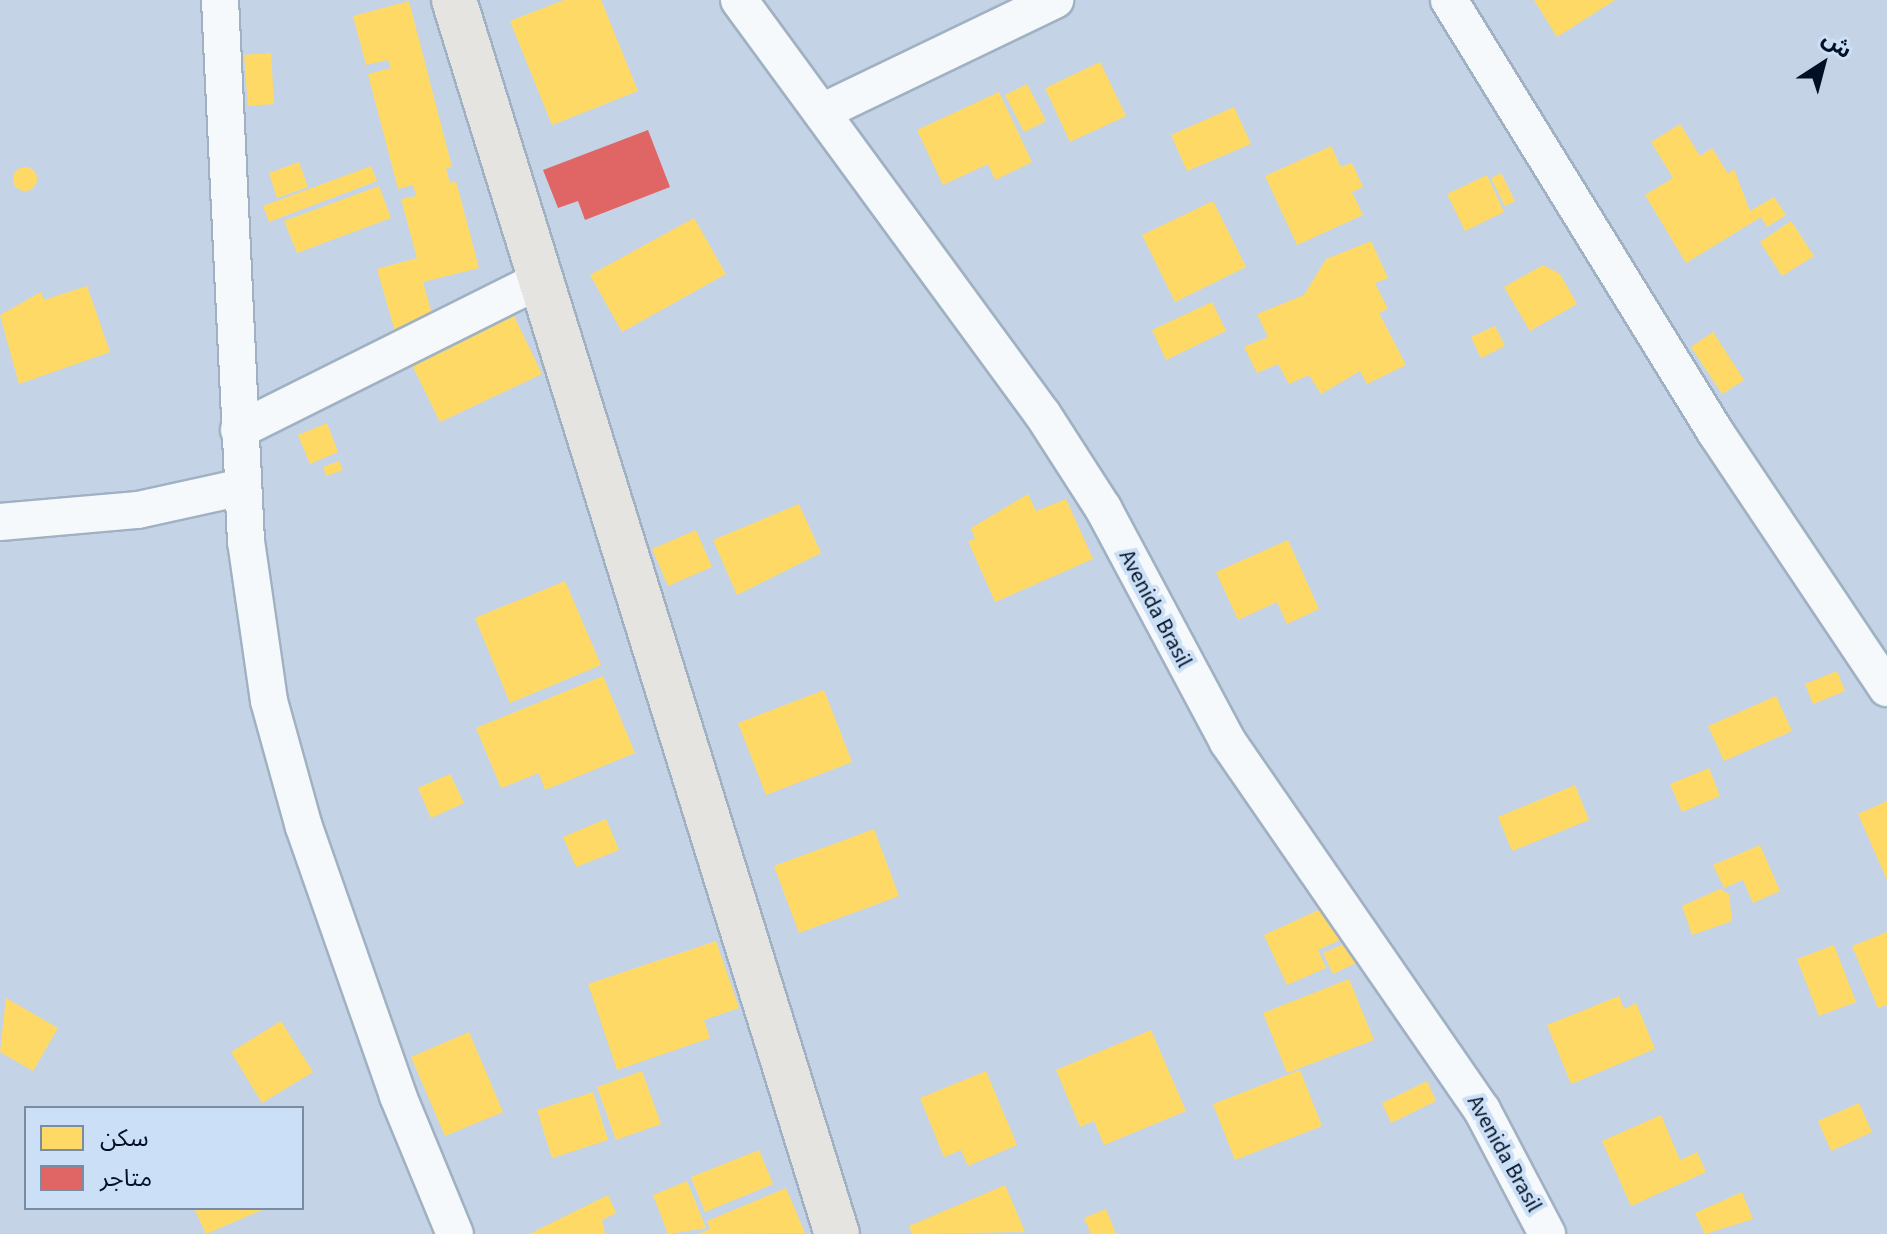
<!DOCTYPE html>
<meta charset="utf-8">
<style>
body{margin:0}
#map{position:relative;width:1887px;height:1234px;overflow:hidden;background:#c4d4e6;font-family:"Source Sans 3","Noto Sans Arabic",sans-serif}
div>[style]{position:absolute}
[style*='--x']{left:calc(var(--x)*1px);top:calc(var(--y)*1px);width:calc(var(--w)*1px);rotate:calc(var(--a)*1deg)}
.homes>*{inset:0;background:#ffd966}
.round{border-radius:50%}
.shops>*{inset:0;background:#e06666}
.roads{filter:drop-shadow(2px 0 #a0b1c3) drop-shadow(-2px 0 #a0b1c3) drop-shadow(0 2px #a0b1c3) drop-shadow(0 -2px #a0b1c3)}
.minor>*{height:36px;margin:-18px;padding:0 18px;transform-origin:18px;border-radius:18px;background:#f6f9fb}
.major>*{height:44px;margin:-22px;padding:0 22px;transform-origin:22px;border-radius:22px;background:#e6e4e0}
span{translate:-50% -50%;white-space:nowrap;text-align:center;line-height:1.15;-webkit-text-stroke:8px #cbdff6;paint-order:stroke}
.street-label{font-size:22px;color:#011024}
.legend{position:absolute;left:24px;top:1106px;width:280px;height:104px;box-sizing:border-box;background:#cbdff6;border:2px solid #7a8ca2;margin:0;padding:10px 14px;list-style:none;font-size:24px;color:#011024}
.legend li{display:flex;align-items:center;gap:16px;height:40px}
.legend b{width:40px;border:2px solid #7a8ca2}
.north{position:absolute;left:1783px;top:24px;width:80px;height:80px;-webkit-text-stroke:6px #cbdff6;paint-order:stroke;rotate:36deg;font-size:22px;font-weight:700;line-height:32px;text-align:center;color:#011024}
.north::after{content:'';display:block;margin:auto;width:28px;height:36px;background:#011024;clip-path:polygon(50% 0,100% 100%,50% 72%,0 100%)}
</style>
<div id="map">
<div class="homes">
<div style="clip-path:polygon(564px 0,601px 0,638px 91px,552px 125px,510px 21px)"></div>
<div style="clip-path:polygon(1534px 0,1615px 0,1557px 37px)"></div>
<div style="clip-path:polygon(409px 1px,452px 167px,446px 168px,450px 183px,456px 181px,479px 268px,423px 282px,435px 324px,396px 335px,377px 269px,417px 258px,401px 199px,416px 196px,413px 185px,398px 189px,368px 74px,391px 68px,388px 60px,366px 65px,353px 16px)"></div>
<div style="clip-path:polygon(271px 53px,274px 104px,248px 106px,244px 55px)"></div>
<div style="clip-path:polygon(1100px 62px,1126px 116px,1070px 142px,1045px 88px)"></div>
<div style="clip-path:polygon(1027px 84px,1046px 121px,1024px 132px,1005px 95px)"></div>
<div style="clip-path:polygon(999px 92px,1032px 162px,995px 180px,988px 164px,943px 185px,917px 130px)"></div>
<div style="clip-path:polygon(1234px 107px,1251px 144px,1187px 171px,1171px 135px)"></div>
<div style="clip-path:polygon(1680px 124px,1700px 156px,1712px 148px,1728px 174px,1734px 169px,1750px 211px,1774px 197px,1786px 215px,1767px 227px,1761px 217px,1686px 263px,1645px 195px,1673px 178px,1651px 142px)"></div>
<div style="clip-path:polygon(1331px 146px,1341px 167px,1352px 163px,1363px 187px,1352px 192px,1363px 215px,1297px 245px,1265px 176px)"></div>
<div style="clip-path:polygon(299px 162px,308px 187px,277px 198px,269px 173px)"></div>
<div style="clip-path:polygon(371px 166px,377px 181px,269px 222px,263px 206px)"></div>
<div class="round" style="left:13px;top:167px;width:24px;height:24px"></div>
<div style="clip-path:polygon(1501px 173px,1515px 201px,1505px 206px,1491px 178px)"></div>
<div style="clip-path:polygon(1487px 175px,1504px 212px,1465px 231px,1447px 194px)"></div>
<div style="clip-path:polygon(379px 186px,391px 218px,297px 253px,284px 221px)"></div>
<div style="clip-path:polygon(1213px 201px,1246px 267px,1175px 302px,1142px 235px)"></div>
<div style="clip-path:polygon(694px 218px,726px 274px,622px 332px,590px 275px)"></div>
<div style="clip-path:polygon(1791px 221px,1814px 256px,1782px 276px,1760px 242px)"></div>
<div style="clip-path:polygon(1371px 241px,1388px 278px,1375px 283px,1388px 309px,1379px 313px,1406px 365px,1367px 384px,1360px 371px,1321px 394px,1309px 375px,1289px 384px,1278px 364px,1257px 373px,1244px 347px,1268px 337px,1257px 314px,1304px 295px,1326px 259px)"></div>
<div style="clip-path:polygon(1543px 265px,1560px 274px,1577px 304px,1530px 331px,1504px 287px)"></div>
<div style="clip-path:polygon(87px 286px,110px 352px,19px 384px,0 315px,41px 292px,44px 300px)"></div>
<div style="clip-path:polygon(1212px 302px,1226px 331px,1166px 360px,1152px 330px)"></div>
<div style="clip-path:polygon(512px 312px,542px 374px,440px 422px,410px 361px)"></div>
<div style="clip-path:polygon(1495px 326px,1505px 346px,1481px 358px,1471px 337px)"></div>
<div style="clip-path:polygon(1713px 332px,1744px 380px,1722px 394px,1691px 347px)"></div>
<div style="clip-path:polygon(327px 423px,338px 452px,310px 464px,298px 435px)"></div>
<div style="clip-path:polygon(339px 461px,343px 470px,326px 476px,323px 467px)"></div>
<div style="clip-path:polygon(1028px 494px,1036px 511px,1066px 499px,1093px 559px,995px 602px,968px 541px,975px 539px,971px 528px)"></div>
<div style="clip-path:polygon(799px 504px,821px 553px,737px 595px,713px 540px)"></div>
<div style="clip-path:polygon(696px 530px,712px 567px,668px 586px,652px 549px)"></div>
<div style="clip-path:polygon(1288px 540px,1319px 609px,1287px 624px,1277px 602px,1238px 620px,1216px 572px)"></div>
<div style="clip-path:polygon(565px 581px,601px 665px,510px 703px,475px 618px)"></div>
<div style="clip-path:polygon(1837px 671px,1845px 691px,1813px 704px,1805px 684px)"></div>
<div style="clip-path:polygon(603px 676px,635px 753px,545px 790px,539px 773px,501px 788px,476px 728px)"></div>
<div style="clip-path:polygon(824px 690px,852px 762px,766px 795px,738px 723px)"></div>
<div style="clip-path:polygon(1776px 696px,1792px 731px,1724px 761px,1708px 726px)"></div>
<div style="clip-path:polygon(1709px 768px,1720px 796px,1682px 812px,1670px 784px)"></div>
<div style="clip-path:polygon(450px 774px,464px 803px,431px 818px,418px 788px)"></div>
<div style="clip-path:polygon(1575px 785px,1589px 820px,1512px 851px,1498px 817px)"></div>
<div style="clip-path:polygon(1887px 801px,1887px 880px,1858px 814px)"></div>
<div style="clip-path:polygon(606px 819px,619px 850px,576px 867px,563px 837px)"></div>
<div style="clip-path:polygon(874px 829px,899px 896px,799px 933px,774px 866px)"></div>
<div style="clip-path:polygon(1760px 845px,1780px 891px,1753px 903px,1743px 880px,1724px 888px,1713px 865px)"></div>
<div style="clip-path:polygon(1720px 889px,1729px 894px,1732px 921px,1692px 935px,1682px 906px)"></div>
<div style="clip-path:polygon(1332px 904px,1347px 937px,1318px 950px,1326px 968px,1287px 985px,1264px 935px)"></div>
<div style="clip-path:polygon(1887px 932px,1887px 1005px,1878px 1008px,1852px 946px)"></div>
<div style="clip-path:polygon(716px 941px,739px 1008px,704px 1020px,710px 1038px,617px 1070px,588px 984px)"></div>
<div style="clip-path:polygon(1349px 942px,1358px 962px,1333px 974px,1323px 953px)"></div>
<div style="clip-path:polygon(1834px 945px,1856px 1002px,1819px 1016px,1797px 959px)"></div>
<div style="clip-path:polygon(1349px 979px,1374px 1040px,1287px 1073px,1263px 1013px)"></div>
<div style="clip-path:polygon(1619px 996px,1624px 1009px,1636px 1003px,1655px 1049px,1571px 1084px,1547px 1025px)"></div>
<div style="clip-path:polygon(6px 998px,58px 1028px,33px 1071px,0 1052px)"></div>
<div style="clip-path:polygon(281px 1021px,313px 1072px,262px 1103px,231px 1052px)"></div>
<div style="clip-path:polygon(1151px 1030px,1186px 1111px,1104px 1145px,1094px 1121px,1080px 1127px,1056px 1070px)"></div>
<div style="clip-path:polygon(469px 1032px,503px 1112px,445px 1136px,411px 1057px)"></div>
<div style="clip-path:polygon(1300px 1070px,1322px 1126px,1235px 1160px,1213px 1104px)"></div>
<div style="clip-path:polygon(642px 1071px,661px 1124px,616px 1140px,597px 1087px)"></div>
<div style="clip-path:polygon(986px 1071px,1017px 1145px,968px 1166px,961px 1150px,944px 1157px,920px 1098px)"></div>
<div style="clip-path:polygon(1427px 1081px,1436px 1101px,1391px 1123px,1382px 1103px)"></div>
<div style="clip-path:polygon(593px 1092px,608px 1140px,552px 1158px,537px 1110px)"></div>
<div style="clip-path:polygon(1859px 1103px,1872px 1132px,1831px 1151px,1818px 1121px)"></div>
<div style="clip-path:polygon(1661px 1115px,1680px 1160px,1697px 1152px,1706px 1172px,1631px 1206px,1602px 1141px)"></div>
<div style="clip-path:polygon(759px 1150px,773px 1184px,705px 1212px,691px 1177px)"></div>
<div style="clip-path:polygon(687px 1181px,706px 1228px,668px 1234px,653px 1195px)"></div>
<div style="clip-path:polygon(1005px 1185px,1025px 1232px,912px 1234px,909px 1226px)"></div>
<div style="clip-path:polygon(786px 1188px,805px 1233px,698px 1234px,710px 1229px,707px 1221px)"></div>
<div style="clip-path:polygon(1742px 1192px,1753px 1219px,1705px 1234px,1695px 1213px)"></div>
<div style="clip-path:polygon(608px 1195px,616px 1213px,602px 1220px,605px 1234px,529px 1234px)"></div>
<div style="clip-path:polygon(194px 1208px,261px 1208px,262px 1210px,206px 1234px)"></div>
<div style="clip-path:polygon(1106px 1209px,1116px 1234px,1091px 1234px,1084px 1218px)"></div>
</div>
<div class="shops">
<div style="clip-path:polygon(648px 130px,670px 187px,585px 220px,578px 201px,558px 208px,543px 170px)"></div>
</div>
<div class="roads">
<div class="minor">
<div style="--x:220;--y:0;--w:542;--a:87.25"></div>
<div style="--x:246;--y:541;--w:162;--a:81.8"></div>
<div style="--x:269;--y:701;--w:131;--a:74.5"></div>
<div style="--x:304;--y:827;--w:285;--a:70.7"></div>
<div style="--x:398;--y:1096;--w:149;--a:67.6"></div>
<div style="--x:739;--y:0;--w:514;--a:53.78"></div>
<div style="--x:1043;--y:415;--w:111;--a:57.2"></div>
<div style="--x:1103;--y:508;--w:265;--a:61.9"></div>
<div style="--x:1228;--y:742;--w:447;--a:55.4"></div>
<div style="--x:1482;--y:1110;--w:140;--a:62.3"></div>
<div style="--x:1449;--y:0;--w:509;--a:58.34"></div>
<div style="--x:1716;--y:433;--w:307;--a:56.2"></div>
<div style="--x:822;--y:112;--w:259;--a:-25.7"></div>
<div style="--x:239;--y:430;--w:334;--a:-26.5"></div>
<div style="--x:0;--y:522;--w:139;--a:-5"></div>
<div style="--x:138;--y:510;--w:107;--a:-12.4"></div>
</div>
<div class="major">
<div style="--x:454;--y:0;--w:1292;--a:72.76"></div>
</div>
</div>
<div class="street-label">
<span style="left:1155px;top:609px;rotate:62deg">Avenida Brasil</span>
<span style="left:1504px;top:1154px;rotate:61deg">Avenida Brasil</span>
</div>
<ul class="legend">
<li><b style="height:22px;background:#ffd966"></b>سكن</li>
<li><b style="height:22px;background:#e06666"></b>متاجر</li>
</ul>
<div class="north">ش</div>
</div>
